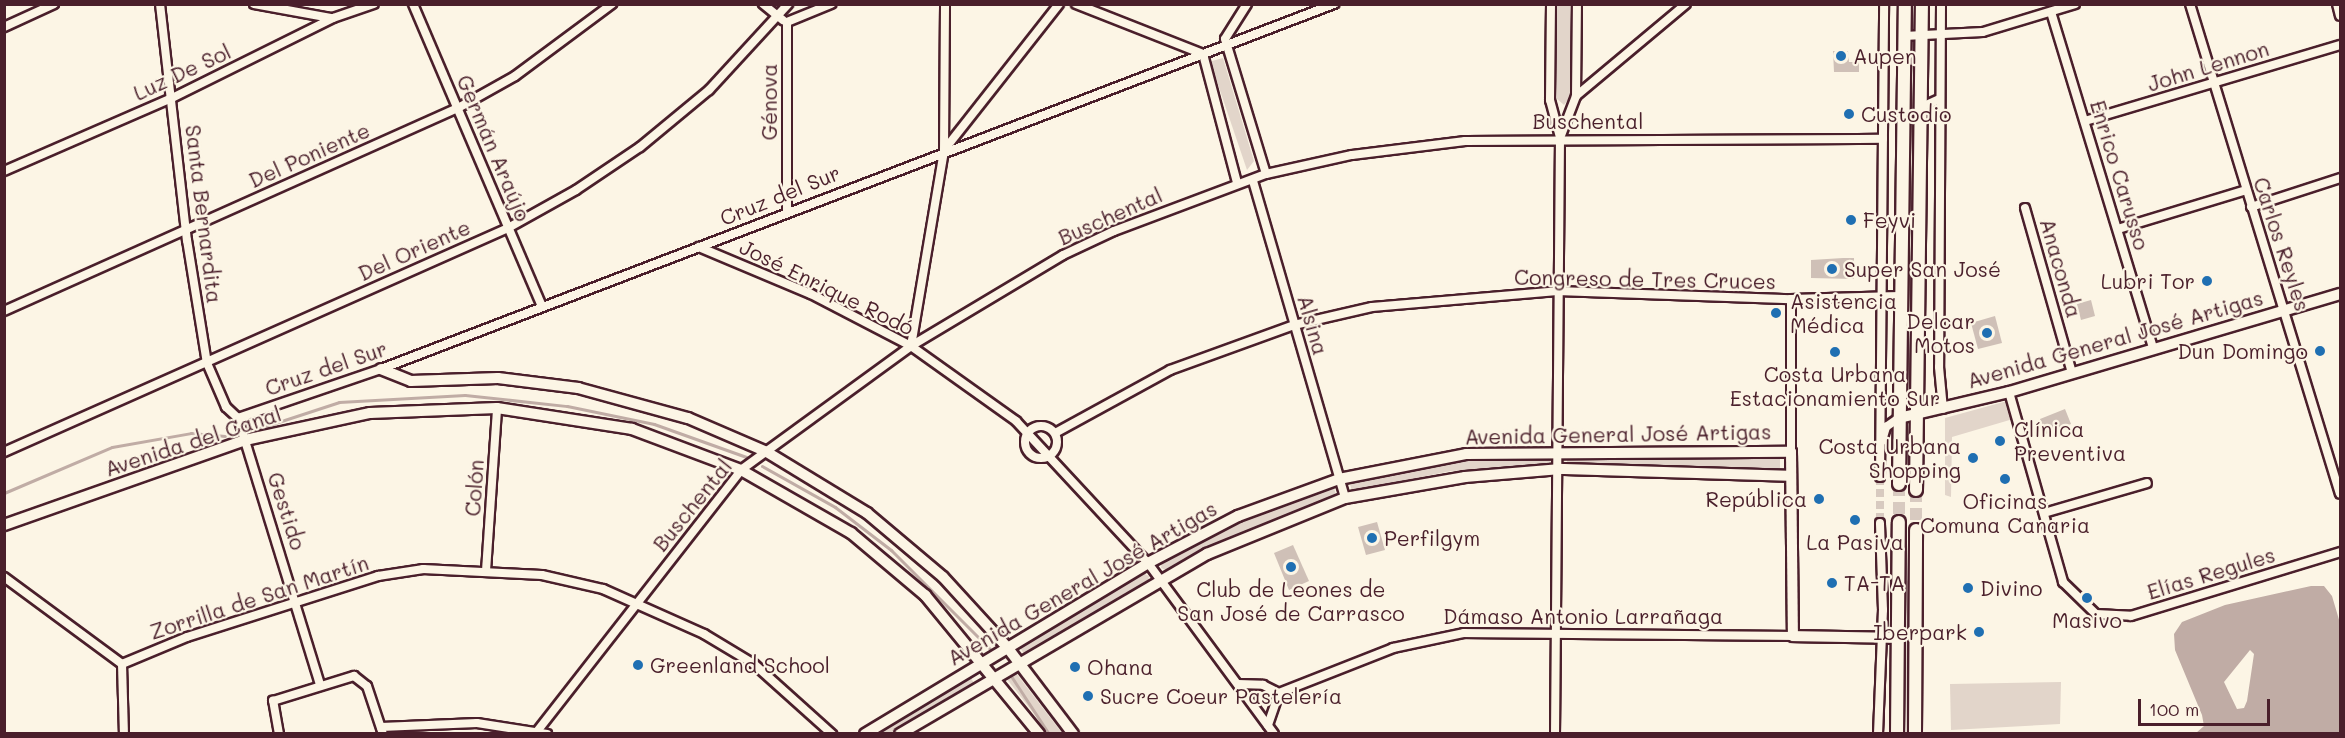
<!DOCTYPE html>
<meta charset="utf-8">
<style>
body{margin:0}
#map{position:relative;width:2345px;height:738px;overflow:hidden;background:#fcf5e5;font-family:Mali,sans-serif}
div>[style]{position:absolute}
[style*='--x']{left:calc(var(--x)*1px);top:calc(var(--y)*1px);width:calc(var(--w)*1px);rotate:calc(var(--a)*1deg)}
.green>*{inset:0;background:#e2d5ca}
.water>*{inset:0;background:#c0aca5}
.stream>*{height:3px;margin:-1.5px;padding:0 1.5px;transform-origin:1.5px;border-radius:1.5px;background:#c0aca5}
.building>*{inset:0;background:#cfc0b7}
.street-tunnel>*{height:8px;margin-top:-4px;transform-origin:0;background:repeating-linear-gradient(90deg,#d8cac0 0 8px,transparent 0 12px)}
.primary-tunnel>*{height:12px;margin-top:-6px;transform-origin:0;background:repeating-linear-gradient(90deg,#d8cac0 0 12px,transparent 0 18px)}
.roads{filter:drop-shadow(2px 0 #4a1f2b) drop-shadow(-2px 0 #4a1f2b) drop-shadow(0 2px #4a1f2b) drop-shadow(0 -2px #4a1f2b)}
.street>*{height:8px;margin:-4px;padding:0 4px;transform-origin:4px;border-radius:4px;background:#fcf5e5}
.street>.ring{margin:-4px;padding:0;box-sizing:content-box;background:none;border:8px solid #fcf5e5;border-radius:50%}
.secondary>*{height:10px;margin:-5px;padding:0 5px;transform-origin:5px;border-radius:5px;background:#fcf5e5}
.primary>*{height:12px;margin:-6px;padding:0 6px;transform-origin:6px;border-radius:6px;background:#fcf5e5}
.dots>*{width:16px;height:16px;translate:-50% -50%;box-sizing:border-box;border:3px solid #fcf5e5;border-radius:50%}
span{translate:-50% -50%;white-space:nowrap;text-align:center;line-height:1.15;-webkit-text-stroke:4.5px #fcf5e5;paint-order:stroke}
.poi-label{font-size:21px;color:#4a1f2b}
.left{translate:0 -50%;text-align:left}
.right{translate:-100% -50%;text-align:right}
.street-label{font-size:21px;color:#4a1f2b}
.frame{position:absolute;inset:0;border:6px solid #4a1f2b;pointer-events:none}
.scale{position:absolute;left:2138px;top:699px;width:132px;height:27px;box-sizing:border-box;border:3px solid #4a1f2b;border-top:0;padding-left:8px;font-size:18px;line-height:21px;white-space:nowrap;color:#4a1f2b;-webkit-text-stroke:4px #fcf5e5;paint-order:stroke}
</style>
<div id="map">
<div class="green">
<div style="clip-path:polygon(1554px 5px,1572px 5px,1571px 96px,1564px 105px,1556px 98px)"></div>
<div style="clip-path:polygon(1914px 50px,1914px 401px,1910px 401px,1909px 91px)"></div>
<div style="clip-path:polygon(1223px 58px,1254px 161px,1247px 170px,1212px 67px,1212px 61px)"></div>
<div style="clip-path:polygon(2007px 401px,2013px 419px,1952px 437px,1951px 497px,1945px 495px,1945px 418px)"></div>
<div style="clip-path:polygon(1550px 456px,1551px 466px,1451px 471px,1352px 491px,1349px 481px,1450px 460px)"></div>
<div style="clip-path:polygon(1567px 456px,1780px 459px,1780px 469px,1567px 466px)"></div>
<div style="clip-path:polygon(1333px 484px,1336px 495px,1249px 530px,1168px 571px,1161px 568px,1162px 561px,1243px 519px)"></div>
<div style="clip-path:polygon(1143px 573px,1149px 576px,1148px 582px,1024px 654px,1019px 646px)"></div>
<div style="clip-path:polygon(1904px 580px,1909px 581px,1910px 733px,1902px 734px)"></div>
<div style="clip-path:polygon(1016px 673px,1062px 733px,1049px 733px,1006px 678px)"></div>
<div style="clip-path:polygon(969px 675px,974px 683px,890px 733px,873px 734px)"></div>
<div style="clip-path:polygon(2061px 682px,2060px 724px,1951px 730px,1950px 684px)"></div>
</div>
<div class="water">
<div style="clip-path:polygon(evenodd,2311px 586px,2324px 586px,2332px 596px,2340px 623px,2340px 733px,2196px 733px,2204px 726px,2202px 715px,2175px 650px,2174px 634px,2182px 622px,2225px 605px,2311px 586px,2250px 650px,2254px 654px,2247px 701px,2244px 708px,2237px 709px,2224px 682px,2250px 650px)"></div>
</div>
<div class="stream">
<div style="--x:251;--y:431;--w:93;--a:-18.2"></div>
<div style="--x:339;--y:402;--w:126;--a:-3.2"></div>
<div style="--x:465;--y:395;--w:103;--a:6.2"></div>
<div style="--x:567;--y:406;--w:89;--a:11.7"></div>
<div style="--x:654;--y:424;--w:98;--a:19.7"></div>
<div style="--x:762;--y:466;--w:84;--a:29.3"></div>
<div style="--x:835;--y:507;--w:71;--a:37.5"></div>
<div style="--x:891;--y:550;--w:140;--a:45"></div>
<div style="--x:4;--y:493;--w:117;--a:-23.1"></div>
<div style="--x:112;--y:447;--w:80;--a:-10"></div>
<div style="--x:191;--y:433;--w:34;--a:5"></div>
<div style="--x:1011;--y:676;--w:69;--a:56.8"></div>
</div>
<div class="building">
<div style="clip-path:polygon(1833px 51px,1848px 51px,1849px 62px,1859px 62px,1859px 72px,1834px 72px)"></div>
<div style="clip-path:polygon(1843px 258px,1854px 258px,1854px 279px,1811px 278px,1811px 260px)"></div>
<div style="clip-path:polygon(2091px 300px,2095px 316px,2081px 320px,2077px 304px)"></div>
<div style="clip-path:polygon(1995px 316px,2002px 343px,1978px 349px,1971px 323px)"></div>
<div style="clip-path:polygon(2065px 409px,2071px 424px,2046px 434px,2040px 419px)"></div>
<div style="clip-path:polygon(1377px 522px,1385px 550px,1366px 555px,1358px 527px)"></div>
<div style="clip-path:polygon(1293px 545px,1309px 581px,1289px 590px,1274px 553px)"></div>
</div>
<div class="street-tunnel">
<div style="--x:1880;--y:477;--w:46;--a:90"></div>
</div>
<div class="primary-tunnel">
<div style="--x:1899;--y:484;--w:38;--a:90"></div>
<div style="--x:1916;--y:490;--w:40;--a:90"></div>
</div>
<div class="roads">
<div class="street">
<div style="--x:160;--y:4;--w:238;--a:83.5"></div>
<div style="--x:187;--y:240;--w:125;--a:80.8"></div>
<div style="--x:207;--y:363;--w:48;--a:66.6"></div>
<div style="--x:226;--y:407;--w:16;--a:43"></div>
<div style="--x:254;--y:4;--w:78;--a:10.3"></div>
<div style="--x:413;--y:4;--w:328;--a:66.9"></div>
<div style="--x:763;--y:4;--w:26;--a:39"></div>
<div style="--x:1076;--y:4;--w:136;--a:21.5"></div>
<div style="--x:1203;--y:54;--w:133;--a:75.2"></div>
<div style="--x:1247;--y:4;--w:41;--a:122.2"></div>
<div style="--x:1225;--y:39;--w:141;--a:73.1"></div>
<div style="--x:1551;--y:4;--w:96;--a:90.6"></div>
<div style="--x:1550;--y:100;--w:39;--a:75"></div>
<div style="--x:1560;--y:138;--w:596;--a:90.48"></div>
<div style="--x:1941;--y:4;--w:363;--a:90.3"></div>
<div style="--x:1939;--y:367;--w:42;--a:84.6"></div>
<div style="--x:2190;--y:4;--w:512;--a:72.98"></div>
<div style="--x:2337;--y:4;--w:12;--a:76"></div>
<div style="--x:2051;--y:12;--w:351;--a:73.1"></div>
<div style="--x:787;--y:22;--w:48;--a:-22.2"></div>
<div style="--x:4;--y:27;--w:55;--a:-24.7"></div>
<div style="--x:1904;--y:36;--w:79;--a:-2.9"></div>
<div style="--x:1983;--y:32;--w:96;--a:-16.9"></div>
<div style="--x:1576;--y:96;--w:143;--a:-39.9"></div>
<div style="--x:1920;--y:108;--w:21;--a:-25"></div>
<div style="--x:2085;--y:121;--w:266;--a:-16.6"></div>
<div style="--x:1560;--y:138;--w:45;--a:-69.1"></div>
<div style="--x:1576;--y:96;--w:92;--a:-89.4"></div>
<div style="--x:945;--y:149;--w:184;--a:-51.8"></div>
<div style="--x:4;--y:171;--w:183;--a:-23.5"></div>
<div style="--x:172;--y:98;--w:180;--a:-26.4"></div>
<div style="--x:333;--y:18;--w:43;--a:-18.9"></div>
<div style="--x:1253;--y:181;--w:330;--a:73.8"></div>
<div style="--x:2251;--y:207;--w:94;--a:-18"></div>
<div style="--x:2025;--y:208;--w:172;--a:74.1"></div>
<div style="--x:787;--y:211;--w:189;--a:-90"></div>
<div style="--x:2118;--y:229;--w:134;--a:-16.9"></div>
<div style="--x:699;--y:247;--w:121;--a:22.8"></div>
<div style="--x:811;--y:294;--w:113;--a:27.5"></div>
<div style="--x:911;--y:346;--w:129;--a:35.5"></div>
<div style="--x:1016;--y:421;--w:194;--a:47.1"></div>
<div style="--x:1148;--y:563;--w:212;--a:53.6"></div>
<div style="--x:1791;--y:299;--w:153;--a:90"></div>
<div style="--x:4;--y:311;--w:497;--a:-24.1"></div>
<div style="--x:458;--y:108;--w:65;--a:-29.3"></div>
<div style="--x:515;--y:76;--w:121;--a:-36.6"></div>
<div style="--x:911;--y:346;--w:199;--a:-80.4"></div>
<div style="--x:944;--y:150;--w:146;--a:-89.6"></div>
<div style="--x:2009;--y:392;--w:198;--a:74.1"></div>
<div style="--x:2063;--y:582;--w:46;--a:44.1"></div>
<div style="--x:2096;--y:614;--w:35;--a:3"></div>
<div style="--x:2131;--y:616;--w:219;--a:-17"></div>
<div style="--x:238;--y:418;--w:151;--a:-18.9"></div>
<div style="--x:381;--y:369;--w:1021;--a:-20.96"></div>
<div style="--x:238;--y:418;--w:278;--a:72.9"></div>
<div class="ring" style="left:1025px;top:426px;width:24px;height:24px"></div>
<div style="--x:1055;--y:433;--w:131;--a:-28.7"></div>
<div style="--x:1170;--y:370;--w:132;--a:-19.9"></div>
<div style="--x:1294;--y:325;--w:80;--a:-13"></div>
<div style="--x:1372;--y:307;--w:186;--a:-4.9"></div>
<div style="--x:1557;--y:291;--w:234;--a:2"></div>
<div style="--x:1791;--y:299;--w:110;--a:-1.6"></div>
<div style="--x:1882;--y:441;--w:15;--a:-74"></div>
<div style="--x:1886;--y:427;--w:16;--a:-35"></div>
<div style="--x:4;--y:452;--w:552;--a:-23.96"></div>
<div style="--x:508;--y:228;--w:78;--a:-29.2"></div>
<div style="--x:576;--y:190;--w:77;--a:-33.9"></div>
<div style="--x:640;--y:147;--w:89;--a:-39.6"></div>
<div style="--x:709;--y:90;--w:117;--a:-47.4"></div>
<div style="--x:1880;--y:477;--w:473;--a:-89.5"></div>
<div style="--x:2044;--y:513;--w:107;--a:-16.2"></div>
<div style="--x:486;--y:571;--w:163;--a:-86.1"></div>
<div style="--x:4;--y:577;--w:147;--a:36.4"></div>
<div style="--x:122;--y:664;--w:70;--a:-22.6"></div>
<div style="--x:187;--y:637;--w:201;--a:-17.7"></div>
<div style="--x:378;--y:576;--w:46;--a:-8.8"></div>
<div style="--x:423;--y:569;--w:119;--a:2.9"></div>
<div style="--x:542;--y:575;--w:63;--a:12.9"></div>
<div style="--x:603;--y:589;--w:111;--a:24"></div>
<div style="--x:704;--y:634;--w:58;--a:31"></div>
<div style="--x:754;--y:664;--w:105;--a:41.9"></div>
<div style="--x:122;--y:664;--w:70;--a:88.4"></div>
<div style="--x:1238;--y:684;--w:25;--a:2"></div>
<div style="--x:1263;--y:685;--w:18;--a:27"></div>
<div style="--x:1279;--y:693;--w:34;--a:109"></div>
<div style="--x:1279;--y:693;--w:123;--a:-21.5"></div>
<div style="--x:1393;--y:648;--w:73;--a:-11.9"></div>
<div style="--x:1464;--y:633;--w:329;--a:0.5"></div>
<div style="--x:381;--y:727;--w:96;--a:-2.4"></div>
<div style="--x:477;--y:723;--w:71;--a:8.9"></div>
<div style="--x:279;--y:734;--w:34;--a:-100"></div>
<div style="--x:273;--y:701;--w:85;--a:-17.2"></div>
<div style="--x:354;--y:676;--w:16;--a:38"></div>
<div style="--x:367;--y:686;--w:51;--a:71.6"></div>
<div style="--x:535;--y:734;--w:335;--a:-52"></div>
<div style="--x:741;--y:470;--w:210;--a:-36.1"></div>
<div style="--x:911;--y:346;--w:177;--a:-30.9"></div>
<div style="--x:1063;--y:255;--w:56;--a:-25.2"></div>
<div style="--x:1114;--y:231;--w:162;--a:-20.6"></div>
<div style="--x:1266;--y:174;--w:88;--a:-12.5"></div>
<div style="--x:1352;--y:155;--w:114;--a:-7.1"></div>
<div style="--x:1465;--y:141;--w:418;--a:-0.3"></div>
<div style="--x:1878;--y:734;--w:124;--a:-87.7"></div>
<div style="--x:1883;--y:610;--w:87;--a:-92"></div>
</div>
<div class="secondary">
<div style="--x:381;--y:369;--w:32;--a:22"></div>
<div style="--x:411;--y:381;--w:87;--a:-2"></div>
<div style="--x:498;--y:378;--w:81;--a:7.1"></div>
<div style="--x:578;--y:388;--w:114;--a:15.3"></div>
<div style="--x:688;--y:418;--w:86;--a:23.3"></div>
<div style="--x:767;--y:452;--w:117;--a:31.4"></div>
<div style="--x:867;--y:513;--w:99;--a:40.1"></div>
<div style="--x:943;--y:577;--w:95;--a:47.6"></div>
<div style="--x:1007;--y:647;--w:109;--a:52.8"></div>
<div style="--x:1899;--y:418;--w:113;--a:-13.3"></div>
<div style="--x:2009;--y:392;--w:345;--a:-16.5"></div>
<div style="--x:4;--y:525;--w:256;--a:-19.4"></div>
<div style="--x:245;--y:440;--w:128;--a:-12.2"></div>
<div style="--x:370;--y:413;--w:127;--a:-2.3"></div>
<div style="--x:497;--y:408;--w:137;--a:8.8"></div>
<div style="--x:632;--y:429;--w:116;--a:20.6"></div>
<div style="--x:741;--y:470;--w:127;--a:29.8"></div>
<div style="--x:851;--y:533;--w:97;--a:40"></div>
<div style="--x:925;--y:595;--w:180;--a:50.6"></div>
<div style="--x:865;--y:734;--w:331;--a:-31.1"></div>
<div style="--x:1148;--y:563;--w:102;--a:-27.6"></div>
<div style="--x:1238;--y:516;--w:108;--a:-20.1"></div>
<div style="--x:1339;--y:479;--w:129;--a:-11.1"></div>
<div style="--x:1466;--y:454;--w:325;--a:-0.4"></div>
<div style="--x:1791;--y:452;--w:184;--a:89.4"></div>
<div style="--x:1793;--y:636;--w:105;--a:1.1"></div>
<div style="--x:900;--y:734;--w:356;--a:-30.4"></div>
<div style="--x:1207;--y:554;--w:149;--a:-22.1"></div>
<div style="--x:1345;--y:498;--w:122;--a:-9.9"></div>
<div style="--x:1465;--y:477;--w:96;--a:-4.8"></div>
<div style="--x:1561;--y:469;--w:230;--a:1.7"></div>
</div>
<div class="primary">
<div style="--x:1899;--y:484;--w:480;--a:-89.3"></div>
<div style="--x:1916;--y:490;--w:486;--a:-89.3"></div>
<div style="--x:1897;--y:734;--w:212;--a:-89.5"></div>
<div style="--x:1915;--y:734;--w:204;--a:-89.7"></div>
</div>
</div>
<div class="dots">
<div style="left:1841px;top:56px;background:#1f6fb2"></div>
<div style="left:1849px;top:114px;background:#1f6fb2"></div>
<div style="left:1851px;top:220px;background:#1f6fb2"></div>
<div style="left:1832px;top:269px;background:#1f6fb2"></div>
<div style="left:2207px;top:281px;background:#1f6fb2"></div>
<div style="left:1776px;top:313px;background:#1f6fb2"></div>
<div style="left:1987px;top:333px;background:#1f6fb2"></div>
<div style="left:2320px;top:351px;background:#1f6fb2"></div>
<div style="left:1835px;top:352px;background:#1f6fb2"></div>
<div style="left:2000px;top:441px;background:#1f6fb2"></div>
<div style="left:1973px;top:458px;background:#1f6fb2"></div>
<div style="left:2005px;top:479px;background:#1f6fb2"></div>
<div style="left:1819px;top:499px;background:#1f6fb2"></div>
<div style="left:1855px;top:520px;background:#1f6fb2"></div>
<div style="left:1372px;top:538px;background:#1f6fb2"></div>
<div style="left:1291px;top:567px;background:#1f6fb2"></div>
<div style="left:1832px;top:583px;background:#1f6fb2"></div>
<div style="left:1968px;top:588px;background:#1f6fb2"></div>
<div style="left:2087px;top:598px;background:#1f6fb2"></div>
<div style="left:1979px;top:632px;background:#1f6fb2"></div>
<div style="left:638px;top:665px;background:#1f6fb2"></div>
<div style="left:1075px;top:667px;background:#1f6fb2"></div>
<div style="left:1088px;top:696px;background:#1f6fb2"></div>
</div>
<div class="poi-label">
<span class="left" style="left:1853px;top:56px">Aupen</span>
<span class="left" style="left:1861px;top:114px">Custodio</span>
<span class="left" style="left:1863px;top:220px">Feyvi</span>
<span class="left" style="left:1844px;top:269px">Super San José</span>
<span class="right" style="left:2195px;top:281px">Lubri Tor</span>
<span class="left" style="left:1790px;top:313px">Asistencia<br>Médica</span>
<span class="right" style="left:1975px;top:333px">Delcar<br>Motos</span>
<span class="right" style="left:2308px;top:351px">Dun Domingo</span>
<span style="left:1835px;top:386px">Costa Urbana<br>Estacionamiento Sur</span>
<span class="left" style="left:2014px;top:441px">Clínica<br>Preventiva</span>
<span class="right" style="left:1961px;top:458px">Costa Urbana<br>Shopping</span>
<span class="right" style="left:1807px;top:499px">República</span>
<span style="left:2005px;top:513px">Oficinas<br>Comuna Canaria</span>
<span class="left" style="left:1384px;top:538px">Perfilgym</span>
<span style="left:1855px;top:542px">La Pasiva</span>
<span class="left" style="left:1844px;top:583px">TA-TA</span>
<span class="left" style="left:1980px;top:588px">Divino</span>
<span style="left:1291px;top:601px">Club de Leones de<br>San José de Carrasco</span>
<span style="left:2087px;top:620px">Masivo</span>
<span class="right" style="left:1967px;top:632px">Iberpark</span>
<span class="left" style="left:650px;top:665px">Greenland School</span>
<span class="left" style="left:1087px;top:667px">Ohana</span>
<span class="left" style="left:1100px;top:696px">Sucre Coeur Pastelería</span>
</div>
<div class="street-label">
<span style="left:2208px;top:66px;rotate:-17deg">John Lennon</span>
<span style="left:182px;top:72px;rotate:-25deg">Luz De Sol</span>
<span style="left:769px;top:102px;rotate:-90deg">Génova</span>
<span style="left:1588px;top:121px">Buschental</span>
<span style="left:494px;top:148px;rotate:67deg">Germán Araújo</span>
<span style="left:309px;top:155px;rotate:-24deg">Del Poniente</span>
<span style="left:2120px;top:175px;rotate:73deg">Enrico Carusso</span>
<span style="left:780px;top:195px;rotate:-22deg">Cruz del Sur</span>
<span style="left:204px;top:214px;rotate:83deg">Santa Bernardita</span>
<span style="left:1110px;top:216px;rotate:-24deg">Buschental</span>
<span style="left:2282px;top:244px;rotate:72deg">Carlos Reyles</span>
<span style="left:414px;top:250px;rotate:-24deg">Del Oriente</span>
<span style="left:2061px;top:268px;rotate:74deg">Anaconda</span>
<span style="left:1645px;top:279px;rotate:1deg">Congreso de Tres Cruces</span>
<span style="left:827px;top:287px;rotate:26deg">José Enrique Rodó</span>
<span style="left:1313px;top:325px;rotate:74deg">Alsina</span>
<span style="left:2115px;top:339px;rotate:-16deg">Avenida General José Artigas</span>
<span style="left:326px;top:368px;rotate:-19deg">Cruz del Sur</span>
<span style="left:1618px;top:434px;rotate:-1deg">Avenida General José Artigas</span>
<span style="left:193px;top:441px;rotate:-18deg">Avenida del Canal</span>
<span style="left:474px;top:488px;rotate:-86deg">Colón</span>
<span style="left:692px;top:505px;rotate:-51deg">Buschental</span>
<span style="left:287px;top:511px;rotate:72deg">Gestido</span>
<span style="left:2211px;top:573px;rotate:-17deg">Elías Regules</span>
<span style="left:1082px;top:583px;rotate:-30deg">Avenida General José Artigas</span>
<span style="left:259px;top:597px;rotate:-18deg">Zorrilla de San Martín</span>
<span style="left:1583px;top:616px">Dámaso Antonio Larrañaga</span>
</div>
<div class="frame"></div>
<div class="scale">100 m</div>
</div>
